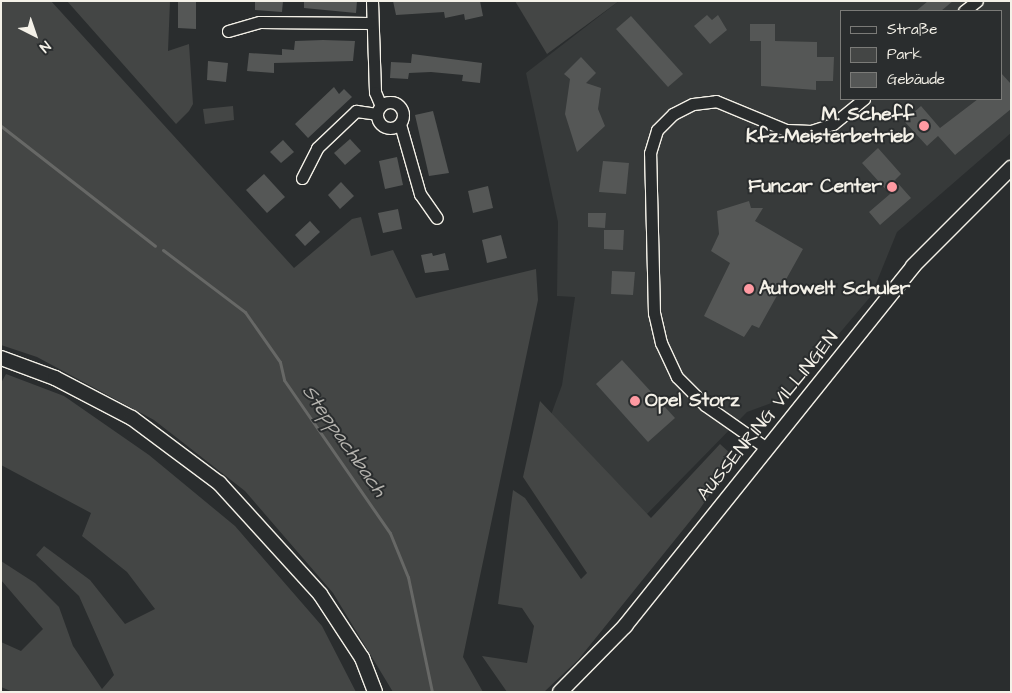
<!DOCTYPE html>
<meta charset="utf-8">
<style>
body{margin:0}
#map{position:relative;width:1012px;height:693px;overflow:hidden;background:#2a2d2e;font-family:"Architects Daughter",sans-serif}
div>[style]{position:absolute}
[style*='--x']{left:calc(var(--x)*1px);top:calc(var(--y)*1px);width:calc(var(--w)*1px);rotate:calc(var(--a)*1deg)}
.built>*{inset:0;background:#373a3a}
.green>*{inset:0;background:#444645}
.stream>*{height:3px;margin:-1.5px;padding:0 1.5px;transform-origin:1.5px;border-radius:1.5px;background:#676866}
.building>*{inset:0;background:#555756}
.roads{filter:drop-shadow(1px 0 #f4f1e8) drop-shadow(-1px 0 #f4f1e8) drop-shadow(0 1px #f4f1e8) drop-shadow(0 -1px #f4f1e8)}
.minor>*{height:11px;margin:-5.5px;padding:0 5.5px;transform-origin:5.5px;border-radius:5.5px;background:#2a2d2e}
.minor>.ring{margin:-5.5px;padding:0;box-sizing:content-box;background:none;border:11px solid #2a2d2e;border-radius:50%}
.tertiary>*{height:14px;margin:-7px;padding:0 7px;transform-origin:7px;border-radius:7px;background:#2a2d2e}
.dots>*{width:14px;height:14px;translate:-50% -50%;box-sizing:border-box;border:2px solid #2a2d2e;border-radius:50%}
span{translate:-50% -50%;white-space:nowrap;text-align:center;line-height:1.15;-webkit-text-stroke:4px #2a2d2e;paint-order:stroke}
.poi-label{font-size:19px;color:#f4f1e8;font-weight:700}
.right{translate:-100% -50%;text-align:right}
.left{translate:0 -50%;text-align:left}
.street-label{font-size:19px;color:#f4f1e8}
.water-label{font-size:20px;color:#b5b3ae;font-style:italic}
.frame{position:absolute;inset:0;border:2px solid #f4f1e8;pointer-events:none}
.legend{position:absolute;left:840px;top:10px;width:162px;height:90px;box-sizing:border-box;background:#2a2d2e;border:1px solid #7b7b78;margin:0;padding:6px 9px;list-style:none;font-size:15px;color:#f4f1e8}
.legend li{display:flex;align-items:center;gap:10px;height:25px}
.legend b{width:25px;border:1px solid #7b7b78}
.north{position:absolute;left:10px;top:10px;width:50px;height:50px;-webkit-text-stroke:4px #2a2d2e;paint-order:stroke;rotate:139deg;font-size:14px;font-weight:700;line-height:20px;text-align:center;color:#f4f1e8}
.north::after{content:'';display:block;margin:auto;width:18px;height:22px;background:#f4f1e8;clip-path:polygon(50% 0,100% 100%,50% 72%,0 100%)}
</style>
<div id="map">
<div class="built">
<div style="clip-path:polygon(evenodd,619px 1px,1011px 1px,1011px 133px,897px 232px,871px 296px,794px 387px,780px 400px,747px 412px,596px 566px,530px 472px,562px 385px,575px 297px,557px 296px,558px 222px,526px 73px,619px 1px,841px 11px,1001px 11px,1001px 99px,841px 99px,841px 11px)"></div>
</div>
<div class="green">
<div style="clip-path:polygon(1px 1px,51px 1px,294px 268px,352px 219px,361px 217px,371px 256px,393px 250px,416px 298px,536px 269px,538px 300px,463px 657px,483px 692px,393px 692px,333px 593px,245px 491px,154px 420px,37px 357px,1px 345px)"></div>
<div style="clip-path:polygon(67px 1px,170px 1px,168px 51px,189px 44px,193px 104px,189px 111px,176px 124px)"></div>
<div style="clip-path:polygon(515px 1px,619px 1px,547px 54px)"></div>
<div style="clip-path:polygon(233px 106px,234px 120px,205px 124px,203px 109px)"></div>
<div style="clip-path:polygon(6px 374px,64px 396px,149px 455px,235px 526px,322px 626px,356px 692px,13px 692px,1px 687px,1px 642px,21px 651px,43px 629px,1px 580px,1px 561px,35px 583px,59px 607px,73px 646px,102px 689px,114px 675px,79px 596px,36px 555px,44px 546px,90px 580px,125px 624px,155px 609px,127px 572px,82px 536px,91px 513px,1px 465px,1px 383px)"></div>
<div style="clip-path:polygon(540px 401px,651px 518px,720px 444px,731px 454px,729px 467px,699px 510px,578px 660px,544px 692px,507px 692px,482px 656px,527px 663px,534px 626px,522px 608px,498px 604px,513px 490px,525px 498px,581px 579px,587px 573px,523px 477px)"></div>
</div>
<div class="stream">
<div style="--x:1;--y:126;--w:195;--a:37.9"></div>
<div style="--x:163;--y:250;--w:103;--a:37.1"></div>
<div style="--x:245;--y:312;--w:61;--a:55"></div>
<div style="--x:280;--y:362;--w:18;--a:77"></div>
<div style="--x:284;--y:380;--w:186;--a:55.3"></div>
<div style="--x:390;--y:533;--w:48;--a:67.8"></div>
<div style="--x:408;--y:577;--w:117;--a:78.2"></div>
</div>
<div class="building">
<div style="clip-path:polygon(178px 1px,196px 1px,196px 29px,178px 28px)"></div>
<div style="clip-path:polygon(255px 1px,283px 1px,282px 12px,255px 10px)"></div>
<div style="clip-path:polygon(304px 1px,357px 1px,356px 13px,304px 8px)"></div>
<div style="clip-path:polygon(393px 1px,480px 1px,483px 16px,465px 20px,464px 14px,445px 18px,444px 12px,396px 15px)"></div>
<div style="clip-path:polygon(928px 1px,953px 1px,941px 11px,916px 11px)"></div>
<div style="clip-path:polygon(707px 15px,712px 20px,718px 15px,727px 30px,710px 44px,694px 26px)"></div>
<div style="clip-path:polygon(631px 16px,683px 74px,668px 87px,616px 29px)"></div>
<div style="clip-path:polygon(750px 24px,775px 24px,775px 41px,817px 42px,817px 57px,834px 57px,833px 81px,816px 81px,816px 90px,761px 86px,761px 41px,750px 41px)"></div>
<div style="clip-path:polygon(323px 40px,355px 41px,353px 61px,274px 63px,274px 73px,247px 71px,249px 53px,282px 55px,282px 49px,294px 50px,295px 41px)"></div>
<div style="clip-path:polygon(412px 54px,482px 63px,480px 83px,462px 81px,463px 75px,431px 72px,409px 73px,408px 79px,390px 78px,391px 62px,411px 63px)"></div>
<div style="clip-path:polygon(581px 57px,596px 73px,586px 83px,601px 88px,598px 109px,605px 126px,577px 152px,565px 114px,570px 79px,564px 74px)"></div>
<div style="clip-path:polygon(208px 61px,228px 63px,226px 82px,207px 80px)"></div>
<div style="clip-path:polygon(1001px 73px,1011px 84px,1011px 109px,955px 155px,938px 136px,927px 146px,904px 121px,921px 106px,940px 128px,978px 99px,1001px 99px)"></div>
<div style="clip-path:polygon(334px 87px,339px 94px,344px 89px,352px 97px,308px 138px,295px 124px)"></div>
<div style="clip-path:polygon(433px 111px,449px 173px,429px 176px,415px 115px)"></div>
<div style="clip-path:polygon(350px 139px,361px 151px,345px 165px,334px 153px)"></div>
<div style="clip-path:polygon(283px 140px,294px 152px,281px 163px,270px 152px)"></div>
<div style="clip-path:polygon(878px 148px,901px 174px,895px 180px,911px 198px,880px 225px,869px 212px,890px 194px,862px 163px)"></div>
<div style="clip-path:polygon(397px 157px,403px 185px,385px 189px,379px 161px)"></div>
<div style="clip-path:polygon(603px 161px,629px 163px,626px 194px,599px 192px)"></div>
<div style="clip-path:polygon(264px 174px,285px 197px,267px 213px,246px 190px)"></div>
<div style="clip-path:polygon(341px 182px,354px 196px,340px 209px,328px 195px)"></div>
<div style="clip-path:polygon(488px 186px,493px 208px,473px 213px,468px 191px)"></div>
<div style="clip-path:polygon(749px 201px,751px 208px,763px 208px,755px 221px,803px 249px,759px 328px,752px 325px,744px 337px,704px 316px,730px 263px,711px 251px,719px 234px,717px 211px)"></div>
<div style="clip-path:polygon(398px 209px,402px 229px,383px 233px,378px 213px)"></div>
<div style="clip-path:polygon(588px 213px,606px 213px,605px 228px,588px 227px)"></div>
<div style="clip-path:polygon(310px 221px,320px 232px,305px 246px,295px 235px)"></div>
<div style="clip-path:polygon(604px 230px,624px 230px,623px 250px,604px 249px)"></div>
<div style="clip-path:polygon(501px 235px,507px 258px,487px 263px,482px 240px)"></div>
<div style="clip-path:polygon(432px 253px,433px 256px,445px 253px,449px 270px,425px 273px,421px 255px)"></div>
<div style="clip-path:polygon(612px 271px,635px 272px,633px 295px,611px 294px)"></div>
<div style="clip-path:polygon(622px 360px,675px 418px,648px 442px,596px 384px)"></div>
</div>
<div class="roads">
<div class="minor">
<div style="--x:372;--y:1;--w:91;--a:88.1"></div>
<div style="--x:375;--y:92;--w:15;--a:67"></div>
<div style="--x:964;--y:11;--w:16;--a:-38"></div>
<div style="--x:228;--y:31;--w:33;--a:-16"></div>
<div style="--x:260;--y:22;--w:110;--a:0.5"></div>
<div class="ring" style="left:377px;top:102px;width:15px;height:15px"></div>
<div style="--x:400;--y:124;--w:73;--a:74.1"></div>
<div style="--x:420;--y:194;--w:29;--a:55"></div>
<div style="--x:302;--y:178;--w:34;--a:-63"></div>
<div style="--x:317;--y:148;--w:54;--a:-43.5"></div>
<div style="--x:356;--y:111;--w:21;--a:8"></div>
<div style="--x:765;--y:447;--w:73;--a:-145"></div>
<div style="--x:705;--y:405;--w:40;--a:-135"></div>
<div style="--x:677;--y:377;--w:38;--a:-115"></div>
<div style="--x:661;--y:343;--w:31;--a:-103"></div>
<div style="--x:654;--y:313;--w:160;--a:-91.4"></div>
<div style="--x:650;--y:153;--w:24;--a:-73"></div>
<div style="--x:657;--y:130;--w:23;--a:-45"></div>
<div style="--x:673;--y:114;--w:22;--a:-27"></div>
<div style="--x:693;--y:104;--w:23;--a:-7"></div>
<div style="--x:716;--y:101;--w:76;--a:22.5"></div>
<div style="--x:786;--y:130;--w:25;--a:2"></div>
<div style="--x:811;--y:131;--w:23;--a:-18"></div>
<div style="--x:833;--y:124;--w:40;--a:-39"></div>
</div>
<div class="tertiary">
<div style="--x:1;--y:358;--w:58;--a:20.3"></div>
<div style="--x:55;--y:378;--w:87;--a:27.5"></div>
<div style="--x:132;--y:418;--w:109;--a:36.8"></div>
<div style="--x:219;--y:483;--w:150;--a:47.7"></div>
<div style="--x:320;--y:594;--w:77;--a:56.7"></div>
<div style="--x:362;--y:658;--w:36;--a:69"></div>
<div style="--x:560;--y:692;--w:93;--a:-45.4"></div>
<div style="--x:625;--y:626;--w:461;--a:-51.3"></div>
<div style="--x:913;--y:266;--w:139;--a:-45"></div>
</div>
</div>
<div class="dots">
<div style="left:924px;top:126px;background:#ff9aa2"></div>
<div style="left:892px;top:187px;background:#ff9aa2"></div>
<div style="left:749px;top:289px;background:#ff9aa2"></div>
<div style="left:635px;top:401px;background:#ff9aa2"></div>
</div>
<div class="poi-label">
<span class="right" style="left:914px;top:126px">M. Scheff<br>Kfz-Meisterbetrieb</span>
<span class="right" style="left:882px;top:187px">Funcar Center</span>
<span class="left" style="left:759px;top:289px">Autowelt Schuler</span>
<span class="left" style="left:645px;top:401px">Opel Storz</span>
</div>
<div class="street-label">
<span style="left:768px;top:416px;rotate:-51deg">AUSSENRING VILLINGEN</span>
</div>
<div class="water-label">
<span style="left:344px;top:441px;rotate:55deg">Steppachbach</span>
</div>
<div class="frame"></div>
<ul class="legend">
<li><b style="height:6px;background:#2a2d2e"></b>Straße</li>
<li><b style="height:14px;background:#444645"></b>Park</li>
<li><b style="height:14px;background:#555756"></b>Gebäude</li>
</ul>
<div class="north">N</div>
</div>
